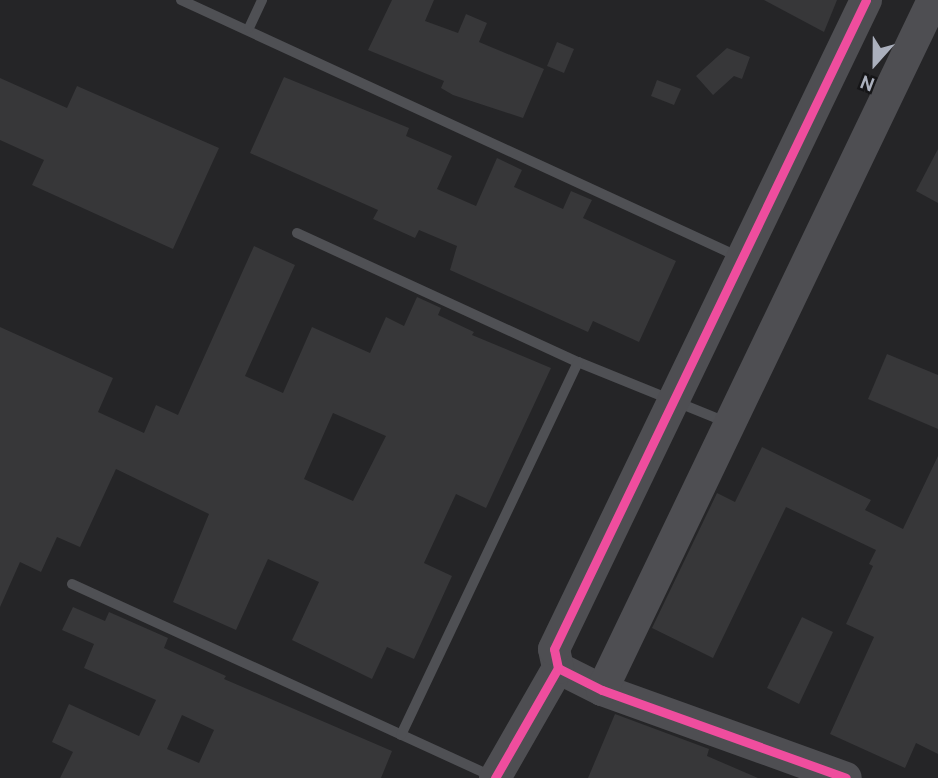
<!DOCTYPE html>
<style>
body{margin:0}
#map{position:relative;width:938px;height:778px;overflow:hidden;background:#1b1b1b;font-family:Cabin,sans-serif}
div>[style]{position:absolute}
[style*='--x']{left:calc(var(--x)*1px);top:calc(var(--y)*1px);width:calc(var(--w)*1px);rotate:calc(var(--a)*1deg)}
.built>*{inset:0;background:#252527}
.building>*{inset:0;background:#373739}
.lane>*{height:10px;margin:-5px;padding:0 5px;transform-origin:5px;border-radius:5px;background:#4f5054}
.secondary>*{height:32px;margin:-16px;padding:0 16px;transform-origin:16px;border-radius:16px;background:#4e4e52}
.cycleway>*{height:9px;margin:-4.5px;padding:0 4.5px;transform-origin:4.5px;border-radius:4.5px;background:#ef4d9e}
span{translate:-50% -50%;white-space:nowrap;text-align:center;line-height:1.15;-webkit-text-stroke:5px #151517;paint-order:stroke}
.north{position:absolute;left:840px;top:28px;width:70px;height:70px;-webkit-text-stroke:5px #151517;paint-order:stroke;rotate:201deg;font-size:19px;font-weight:700;line-height:28px;text-align:center;color:#abb0bd}
.north::after{content:'';display:block;margin:auto;width:24px;height:32px;background:#abb0bd;clip-path:polygon(50% 0,100% 100%,50% 72%,0 100%)}
</style>
<div id="map">
<div class="built">
<div style="clip-path:polygon(0 0,938px 0,938px 778px,0 778px)"></div>
</div>
<div class="building">
<div style="clip-path:polygon(392px 0,434px 0,425px 21px,458px 33px,466px 14px,487px 23px,479px 42px,544px 69px,523px 118px,453px 95px,441px 88px,444px 81px,368px 50px)"></div>
<div style="clip-path:polygon(764px 0,837px 0,824px 32px)"></div>
<div style="clip-path:polygon(557px 42px,574px 49px,564px 73px,547px 66px)"></div>
<div style="clip-path:polygon(727px 48px,750px 57px,742px 79px,734px 76px,713px 95px,696px 76px)"></div>
<div style="clip-path:polygon(284px 77px,409px 128px,406px 136px,452px 156px,437px 189px,476px 206px,497px 158px,522px 170px,514px 187px,563px 209px,571px 191px,592px 200px,583px 218px,676px 261px,639px 342px,593px 321px,588px 332px,450px 270px,457px 246px,419px 230px,415px 238px,373px 219px,378px 210px,250px 153px)"></div>
<div style="clip-path:polygon(0 78px,67px 108px,77px 86px,219px 148px,173px 249px,32px 185px,44px 160px,0 140px)"></div>
<div style="clip-path:polygon(657px 80px,681px 89px,674px 105px,651px 96px)"></div>
<div style="clip-path:polygon(938px 149px,938px 203px,916px 191px)"></div>
<div style="clip-path:polygon(evenodd,254px 246px,295px 265px,245px 376px,283px 393px,312px 327px,370px 353px,386px 317px,404px 326px,417px 297px,441px 308px,438px 315px,474px 332px,472px 335px,551px 368px,486px 508px,456px 494px,424px 563px,452px 576px,414px 659px,387px 647px,372px 679px,292px 640px,319px 582px,268px 559px,236px 630px,173px 602px,209px 514px,116px 469px,80px 547px,57px 537px,41px 572px,20px 562px,0 607px,0 327px,113px 378px,98px 412px,144px 433px,156px 405px,178px 415px,254px 246px,333px 413px,386px 436px,353px 501px,304px 479px,333px 413px)"></div>
<div style="clip-path:polygon(887px 354px,938px 375px,938px 429px,868px 399px)"></div>
<div style="clip-path:polygon(762px 447px,871px 500px,865px 510px,903px 529px,938px 456px,938px 754px,916px 743px,905px 768px,830px 734px,874px 637px,846px 624px,873px 566px,869px 564px,876px 550px,786px 507px,713px 658px,652px 628px,717px 493px,735px 502px)"></div>
<div style="clip-path:polygon(evenodd,73px 607px,105px 621px,109px 612px,168px 638px,164px 648px,226px 676px,224px 679px,392px 751px,381px 778px,60px 778px,73px 752px,52px 742px,69px 704px,139px 736px,156px 700px,84px 668px,94px 644px,62px 630px,73px 607px,182px 715px,214px 730px,199px 763px,167px 749px,182px 715px)"></div>
<div style="clip-path:polygon(802px 617px,833px 632px,799px 704px,767px 688px)"></div>
<div style="clip-path:polygon(615px 714px,709px 749px,707px 756px,758px 778px,588px 778px)"></div>
</div>
<div class="lane">
<div style="--x:181;--y:0;--w:614;--a:24.73"></div>
<div style="--x:249;--y:28;--w:31;--a:-65"></div>
<div style="--x:297;--y:233;--w:309;--a:24.7"></div>
<div style="--x:578;--y:362;--w:162;--a:22.1"></div>
<div style="--x:72;--y:584;--w:463;--a:24.6"></div>
<div style="--x:401;--y:735;--w:413;--a:-64.6"></div>
</div>
<div class="secondary">
<div style="--x:558;--y:668;--w:49;--a:26.6"></div>
<div style="--x:602;--y:690;--w:259;--a:19.8"></div>
<div style="--x:602;--y:690;--w:765;--a:-64.37"></div>
<div style="--x:495;--y:778;--w:127;--a:-60.2"></div>
<div style="--x:558;--y:668;--w:19;--a:-102"></div>
<div style="--x:554;--y:649;--w:720;--a:-64.32"></div>
</div>
<div class="cycleway">
<div style="--x:558;--y:668;--w:49;--a:26.6"></div>
<div style="--x:602;--y:690;--w:259;--a:19.8"></div>
<div style="--x:495;--y:778;--w:127;--a:-60.2"></div>
<div style="--x:558;--y:668;--w:19;--a:-102"></div>
<div style="--x:554;--y:649;--w:720;--a:-64.32"></div>
</div>
<div class="north">N</div>
</div>
